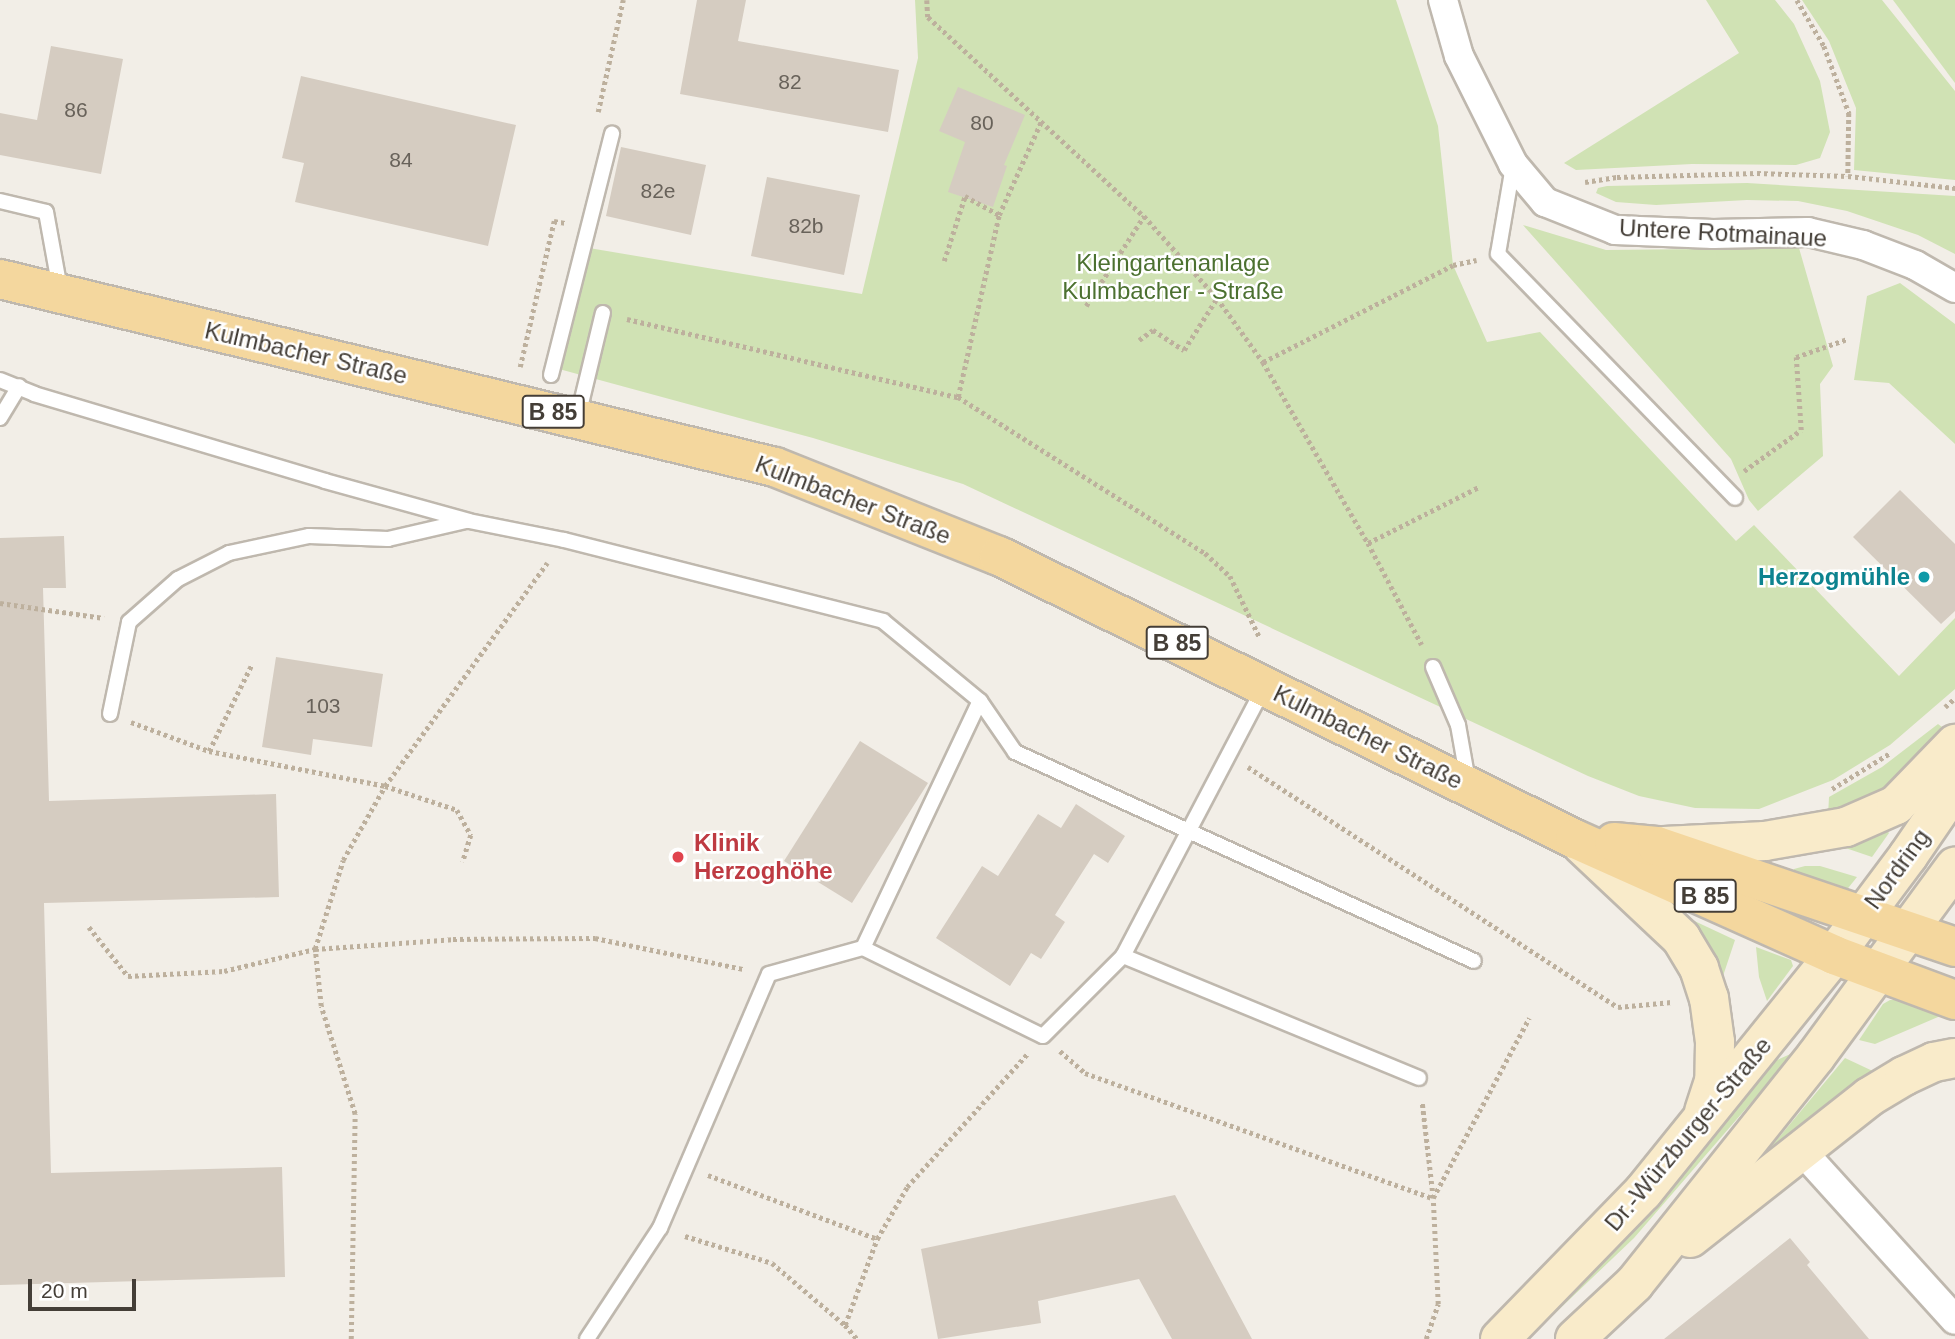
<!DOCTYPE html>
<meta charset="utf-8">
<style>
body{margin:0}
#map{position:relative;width:1955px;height:1339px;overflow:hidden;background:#f2eee7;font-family:Arial,sans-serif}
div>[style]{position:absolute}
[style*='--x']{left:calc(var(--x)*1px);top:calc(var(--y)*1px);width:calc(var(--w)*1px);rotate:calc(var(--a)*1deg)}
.green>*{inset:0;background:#d0e2b4}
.building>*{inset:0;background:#d5ccc1}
.path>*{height:4.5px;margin-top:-2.25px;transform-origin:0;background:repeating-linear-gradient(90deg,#bdb09d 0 3.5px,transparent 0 7px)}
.roads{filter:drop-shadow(2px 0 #bfb8ae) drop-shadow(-2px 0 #bfb8ae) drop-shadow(0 2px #bfb8ae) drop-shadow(0 -2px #bfb8ae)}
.lane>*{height:14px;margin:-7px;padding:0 7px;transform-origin:7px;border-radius:7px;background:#fff}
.street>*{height:28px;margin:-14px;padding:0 14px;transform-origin:14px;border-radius:14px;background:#fff}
.secondary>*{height:38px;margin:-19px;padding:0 19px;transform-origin:19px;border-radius:19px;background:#f9ebca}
.primary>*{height:38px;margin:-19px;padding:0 19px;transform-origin:19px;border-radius:19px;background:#f4d79e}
.dots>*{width:19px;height:19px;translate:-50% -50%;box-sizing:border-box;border:4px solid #fff;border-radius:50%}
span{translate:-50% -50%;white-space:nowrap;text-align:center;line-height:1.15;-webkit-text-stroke:5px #fff;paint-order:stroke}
.number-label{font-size:21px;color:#68625a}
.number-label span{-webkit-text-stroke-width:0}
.shield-label span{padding:2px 5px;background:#fff;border:2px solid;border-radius:5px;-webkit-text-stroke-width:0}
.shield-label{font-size:23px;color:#443e37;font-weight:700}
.street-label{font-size:24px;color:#443e37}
.park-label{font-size:24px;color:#4c7130}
.culture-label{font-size:24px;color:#0d838f;font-weight:700}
.right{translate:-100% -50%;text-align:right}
.health-label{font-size:24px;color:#be3a42;font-weight:700}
.left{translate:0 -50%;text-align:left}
.scale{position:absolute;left:28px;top:1279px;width:108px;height:32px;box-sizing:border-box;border:4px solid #443e37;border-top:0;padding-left:9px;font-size:21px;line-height:24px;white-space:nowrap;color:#443e37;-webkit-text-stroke:5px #fff;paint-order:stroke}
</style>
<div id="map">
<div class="green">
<div style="clip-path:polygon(915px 0,1396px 0,1438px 126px,1453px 265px,1487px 342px,1540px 332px,1736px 541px,1754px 525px,1899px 676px,1955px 618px,1955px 689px,1890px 745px,1833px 780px,1759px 809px,1695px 808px,1639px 796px,1588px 776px,963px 484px,813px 438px,559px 369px,589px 248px,862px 294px,918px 58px)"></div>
<div style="clip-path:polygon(1706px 0,1775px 0,1794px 24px,1820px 81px,1830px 132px,1820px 158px,1796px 165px,1692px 164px,1576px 170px,1564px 163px,1739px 53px)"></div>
<div style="clip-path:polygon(1802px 0,1882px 0,1955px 91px,1955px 180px,1854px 170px,1856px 108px,1829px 41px)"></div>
<div style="clip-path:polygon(1893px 0,1955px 0,1955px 83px)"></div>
<div style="clip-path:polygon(1747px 183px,1955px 196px,1955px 254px,1918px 235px,1847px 211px,1798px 201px,1747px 200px,1656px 205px,1616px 202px,1596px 193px,1598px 188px,1607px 186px)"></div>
<div style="clip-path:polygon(1523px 225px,1606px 250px,1799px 248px,1833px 366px,1820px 384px,1823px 456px,1758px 511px,1749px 500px,1731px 459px)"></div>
<div style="clip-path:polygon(1900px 283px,1955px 324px,1955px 444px,1889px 383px,1854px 380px,1867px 296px)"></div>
<div style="clip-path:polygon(1938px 724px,1942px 727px,1904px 777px,1862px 806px,1828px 816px,1829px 797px,1882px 767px)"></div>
<div style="clip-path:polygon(1882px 825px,1889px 833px,1872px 857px,1825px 841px)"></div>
<div style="clip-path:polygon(1805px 866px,1820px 866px,1857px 877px,1841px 897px,1790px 877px,1794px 869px)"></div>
<div style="clip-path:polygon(1688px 918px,1735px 940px,1719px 988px)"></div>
<div style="clip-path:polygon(1756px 947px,1791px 960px,1793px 966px,1767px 1001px,1759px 977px)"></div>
<div style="clip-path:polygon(1890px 1000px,1898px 1000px,1945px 1014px,1875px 1044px,1859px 1040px,1883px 1004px)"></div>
<div style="clip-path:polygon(1795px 1052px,1634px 1238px,1528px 1339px,1515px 1339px,1606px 1250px,1777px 1060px)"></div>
<div style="clip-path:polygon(1845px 1058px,1877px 1073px,1778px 1152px,1770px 1148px)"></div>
</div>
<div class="building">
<div style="clip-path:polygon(697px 0,746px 0,738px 41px,899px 70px,888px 132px,680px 94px)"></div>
<div style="clip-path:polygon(51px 46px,123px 59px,101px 174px,0 155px,0 113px,37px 120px)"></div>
<div style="clip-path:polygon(301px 76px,516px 125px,488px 246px,295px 202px,304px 163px,282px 158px)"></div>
<div style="clip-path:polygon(958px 87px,1025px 115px,1004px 165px,1007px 166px,993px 207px,948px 192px,965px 142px,939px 131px)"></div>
<div style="clip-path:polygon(621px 147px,706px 165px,691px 235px,606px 216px)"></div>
<div style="clip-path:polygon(767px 177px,860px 195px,844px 275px,751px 256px)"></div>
<div style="clip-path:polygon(1900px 490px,1955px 544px,1955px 611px,1941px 624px,1853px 537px)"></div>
<div style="clip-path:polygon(64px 536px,66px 588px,43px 588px,49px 801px,276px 794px,279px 897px,44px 903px,51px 1173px,282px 1167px,285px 1277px,0 1285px,0 538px)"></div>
<div style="clip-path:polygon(276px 657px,383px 674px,372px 747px,313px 739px,311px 755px,262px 747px)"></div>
<div style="clip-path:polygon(860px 741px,928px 783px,852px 903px,784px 861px)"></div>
<div style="clip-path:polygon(1076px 804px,1125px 836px,1108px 863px,1094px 854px,1055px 915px,1065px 922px,1041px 959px,1031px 953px,1010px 986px,936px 938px,982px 866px,998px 876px,1038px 814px,1061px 828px)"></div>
<div style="clip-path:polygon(1175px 1195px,1252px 1339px,1172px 1339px,1139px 1279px,1038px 1301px,1041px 1323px,938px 1339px,921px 1249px)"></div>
<div style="clip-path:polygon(1790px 1238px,1810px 1262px,1807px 1265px,1869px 1339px,1664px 1339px)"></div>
</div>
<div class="path">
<div style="--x:927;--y:0;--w:17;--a:87"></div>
<div style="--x:928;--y:17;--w:294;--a:42.7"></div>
<div style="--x:1144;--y:216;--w:110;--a:48.3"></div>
<div style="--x:1217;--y:298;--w:79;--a:54.3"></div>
<div style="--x:1263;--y:362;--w:209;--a:59.9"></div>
<div style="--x:1368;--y:543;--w:115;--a:62.1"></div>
<div style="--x:1797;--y:0;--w:53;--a:59.6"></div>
<div style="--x:1824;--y:46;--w:72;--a:69.5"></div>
<div style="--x:1849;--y:113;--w:63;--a:90.9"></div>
<div style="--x:598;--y:112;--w:115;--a:-77.4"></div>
<div style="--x:1585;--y:182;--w:32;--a:-9"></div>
<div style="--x:1617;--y:177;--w:140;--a:-1.6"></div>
<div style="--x:1757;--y:173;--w:91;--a:1.9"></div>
<div style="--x:1848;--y:176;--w:108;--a:6.4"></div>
<div style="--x:944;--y:261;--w:68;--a:-72.1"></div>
<div style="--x:965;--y:196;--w:39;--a:29"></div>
<div style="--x:1086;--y:306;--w:107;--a:-57.2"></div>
<div style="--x:627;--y:319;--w:340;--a:13.3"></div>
<div style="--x:958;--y:397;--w:292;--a:32.3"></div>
<div style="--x:1205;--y:553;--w:34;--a:43"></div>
<div style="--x:1230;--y:576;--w:67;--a:64.2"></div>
<div style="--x:1139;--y:340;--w:17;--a:-36"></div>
<div style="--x:1153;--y:330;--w:37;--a:33"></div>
<div style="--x:1184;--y:350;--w:62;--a:-57.6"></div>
<div style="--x:1263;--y:362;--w:213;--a:-27"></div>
<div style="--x:1453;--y:265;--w:24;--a:-12"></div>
<div style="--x:520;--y:367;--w:150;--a:-76.9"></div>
<div style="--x:554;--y:221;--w:11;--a:10"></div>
<div style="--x:958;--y:397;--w:187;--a:-77.3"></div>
<div style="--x:999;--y:215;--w:102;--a:-65.7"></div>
<div style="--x:1744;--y:471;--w:70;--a:-35.7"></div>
<div style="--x:1801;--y:430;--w:73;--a:-93.9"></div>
<div style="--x:1796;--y:357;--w:54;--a:-19.4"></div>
<div style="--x:1368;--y:543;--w:124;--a:-26.8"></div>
<div style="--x:0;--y:603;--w:105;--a:8.2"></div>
<div style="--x:1945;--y:707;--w:13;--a:-42"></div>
<div style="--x:131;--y:722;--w:83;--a:20.4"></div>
<div style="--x:209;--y:751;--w:179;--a:11.2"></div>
<div style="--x:385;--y:786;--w:76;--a:18.4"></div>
<div style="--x:457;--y:810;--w:29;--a:61"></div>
<div style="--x:471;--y:835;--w:28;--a:107"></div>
<div style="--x:209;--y:751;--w:97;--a:-63.7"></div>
<div style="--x:1248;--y:767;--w:441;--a:33"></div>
<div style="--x:1618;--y:1007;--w:54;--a:-5.3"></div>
<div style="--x:1832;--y:789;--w:68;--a:-31.8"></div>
<div style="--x:89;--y:927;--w:63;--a:51.5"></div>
<div style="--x:128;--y:976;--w:96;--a:-3"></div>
<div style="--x:224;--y:971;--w:94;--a:-13.6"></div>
<div style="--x:315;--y:949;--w:138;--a:-4.1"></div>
<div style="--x:453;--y:939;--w:142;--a:-0.4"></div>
<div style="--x:595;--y:938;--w:152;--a:11.8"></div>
<div style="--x:1060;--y:1051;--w:33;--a:41"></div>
<div style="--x:1085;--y:1073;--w:370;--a:19.8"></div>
<div style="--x:1433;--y:1198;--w:96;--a:-96.6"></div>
<div style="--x:708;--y:1175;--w:181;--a:20.7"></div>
<div style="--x:685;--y:1236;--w:91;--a:17.2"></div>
<div style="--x:772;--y:1263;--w:96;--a:40.3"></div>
<div style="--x:845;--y:1325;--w:18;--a:49"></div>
<div style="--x:845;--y:1325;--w:92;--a:-69.6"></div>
<div style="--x:877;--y:1239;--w:60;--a:-60"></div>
<div style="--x:907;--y:1187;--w:179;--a:-47.9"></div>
<div style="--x:351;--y:1339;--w:225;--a:-89"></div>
<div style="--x:355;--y:1114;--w:113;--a:-107.5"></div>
<div style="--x:321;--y:1006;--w:57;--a:-96"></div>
<div style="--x:315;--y:949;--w:93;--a:-72.5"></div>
<div style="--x:343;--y:860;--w:85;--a:-60.4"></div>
<div style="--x:385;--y:786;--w:276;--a:-54"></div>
<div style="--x:1426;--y:1339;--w:37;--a:-71"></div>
<div style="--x:1438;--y:1304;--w:106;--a:-92.7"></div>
<div style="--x:1433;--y:1198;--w:204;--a:-61.9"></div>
</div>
<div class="roads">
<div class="lane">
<div style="--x:1513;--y:166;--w:89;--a:99.7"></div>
<div style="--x:1498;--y:254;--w:340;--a:45.8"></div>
<div style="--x:0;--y:201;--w:47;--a:13.4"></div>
<div style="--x:46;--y:212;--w:78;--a:79.7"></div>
<div style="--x:551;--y:375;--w:249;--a:-75.8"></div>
<div style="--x:0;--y:380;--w:37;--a:22"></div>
<div style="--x:34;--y:394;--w:304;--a:16.6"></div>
<div style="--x:325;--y:481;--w:149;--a:15.5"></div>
<div style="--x:469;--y:521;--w:97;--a:11.3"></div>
<div style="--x:564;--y:540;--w:329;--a:14.2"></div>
<div style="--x:883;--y:621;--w:126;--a:39.5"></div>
<div style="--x:980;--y:701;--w:62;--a:55.5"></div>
<div style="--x:1015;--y:752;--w:504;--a:24.48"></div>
<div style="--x:578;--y:416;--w:106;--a:-76.4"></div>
<div style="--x:0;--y:418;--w:37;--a:-59"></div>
<div style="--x:1433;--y:667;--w:63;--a:66.7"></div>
<div style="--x:1458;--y:725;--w:57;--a:79.9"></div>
<div style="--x:110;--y:714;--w:94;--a:-78.3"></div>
<div style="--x:129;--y:622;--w:65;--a:-41.3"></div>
<div style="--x:178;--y:579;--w:57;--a:-27"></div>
<div style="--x:229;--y:553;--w:82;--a:-12"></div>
<div style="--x:309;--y:536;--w:79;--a:2.2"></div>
<div style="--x:388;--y:539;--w:80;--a:-13"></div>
<div style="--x:863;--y:948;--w:273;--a:-64.7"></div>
<div style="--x:1123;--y:956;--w:320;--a:22.4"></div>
<div style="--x:587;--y:1339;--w:133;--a:-56.7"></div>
<div style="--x:660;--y:1228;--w:276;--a:-66.8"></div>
<div style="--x:769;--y:974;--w:98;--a:-15.5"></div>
<div style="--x:863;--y:948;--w:200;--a:26.1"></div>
<div style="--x:1043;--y:1036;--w:113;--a:-45"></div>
<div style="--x:1123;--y:956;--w:303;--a:-62.3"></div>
</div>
<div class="street">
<div style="--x:1443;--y:0;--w:58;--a:74.1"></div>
<div style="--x:1459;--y:56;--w:121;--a:63.4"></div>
<div style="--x:1513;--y:164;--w:50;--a:49.9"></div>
<div style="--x:1545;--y:202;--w:75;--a:21.8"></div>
<div style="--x:1615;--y:230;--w:98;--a:2.3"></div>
<div style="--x:1713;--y:234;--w:95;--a:-1.2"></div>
<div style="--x:1808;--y:232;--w:57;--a:13.3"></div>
<div style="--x:1863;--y:245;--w:56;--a:21"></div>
<div style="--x:1915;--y:265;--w:46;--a:29.9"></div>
<div style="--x:1801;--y:1150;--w:229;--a:47.8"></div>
</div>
<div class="secondary">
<div style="--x:1582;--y:845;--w:136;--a:43.2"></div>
<div style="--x:1681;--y:938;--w:35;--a:59"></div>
<div style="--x:1699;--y:968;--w:32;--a:72"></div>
<div style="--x:1709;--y:998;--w:44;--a:82.2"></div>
<div style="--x:1715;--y:1042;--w:39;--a:91"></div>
<div style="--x:1714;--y:1081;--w:32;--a:108"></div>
<div style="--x:1664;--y:846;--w:101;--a:-2.8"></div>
<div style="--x:1765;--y:841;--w:82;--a:-9.8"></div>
<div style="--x:1846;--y:827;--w:55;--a:-23.7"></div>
<div style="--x:1896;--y:805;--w:85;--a:-46"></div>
<div style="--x:1690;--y:1238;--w:228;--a:-38.2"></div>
<div style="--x:1869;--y:1097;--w:41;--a:-31"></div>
<div style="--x:1904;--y:1076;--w:33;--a:-25"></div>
<div style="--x:1934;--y:1062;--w:21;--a:-11"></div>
<div style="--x:1500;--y:1339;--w:205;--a:-45.8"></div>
<div style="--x:1643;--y:1192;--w:304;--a:-51.1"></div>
<div style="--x:1834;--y:955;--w:124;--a:-53.2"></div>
<div style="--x:1908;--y:856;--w:83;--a:-55.7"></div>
<div style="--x:1575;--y:1339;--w:81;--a:-43"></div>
<div style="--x:1634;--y:1284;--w:292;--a:-51.4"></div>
<div style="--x:1816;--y:1056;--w:235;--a:-53.7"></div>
</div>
<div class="primary">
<div style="--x:0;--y:279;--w:797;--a:13.64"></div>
<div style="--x:775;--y:467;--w:241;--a:21.7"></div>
<div style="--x:999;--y:556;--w:642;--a:26.17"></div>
<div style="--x:1575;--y:839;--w:284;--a:24.1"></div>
<div style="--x:1834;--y:955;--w:129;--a:20.4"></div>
<div style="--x:1614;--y:842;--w:43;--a:5.3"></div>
<div style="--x:1657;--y:846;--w:315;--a:18.7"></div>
</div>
</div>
<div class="dots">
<div style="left:1924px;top:577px;background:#0f9aa8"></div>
<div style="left:678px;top:857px;background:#e0444e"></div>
</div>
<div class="number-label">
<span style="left:790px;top:82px">82</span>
<span style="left:76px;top:110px">86</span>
<span style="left:982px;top:123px">80</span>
<span style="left:401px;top:160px">84</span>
<span style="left:658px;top:191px">82e</span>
<span style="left:806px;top:226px">82b</span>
<span style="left:323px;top:706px">103</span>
</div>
<div class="shield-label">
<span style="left:553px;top:412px">B 85</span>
<span style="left:1177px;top:643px">B 85</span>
<span style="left:1705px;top:896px">B 85</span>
</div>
<div class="street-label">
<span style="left:1723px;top:233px;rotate:3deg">Untere Rotmainaue</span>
<span style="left:306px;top:353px;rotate:13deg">Kulmbacher Straße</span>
<span style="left:853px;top:500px;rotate:21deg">Kulmbacher Straße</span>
<span style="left:1368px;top:737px;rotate:26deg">Kulmbacher Straße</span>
<span style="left:1897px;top:869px;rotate:-54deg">Nordring</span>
<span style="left:1688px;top:1134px;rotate:-50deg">Dr.-Würzburger-Straße</span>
</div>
<div class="park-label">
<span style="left:1173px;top:277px">Kleingartenanlage<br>Kulmbacher - Straße</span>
</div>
<div class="culture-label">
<span class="right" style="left:1910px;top:577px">Herzogmühle</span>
</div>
<div class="health-label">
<span class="left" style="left:694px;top:857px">Klinik<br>Herzoghöhe</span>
</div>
<div class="scale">20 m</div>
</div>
